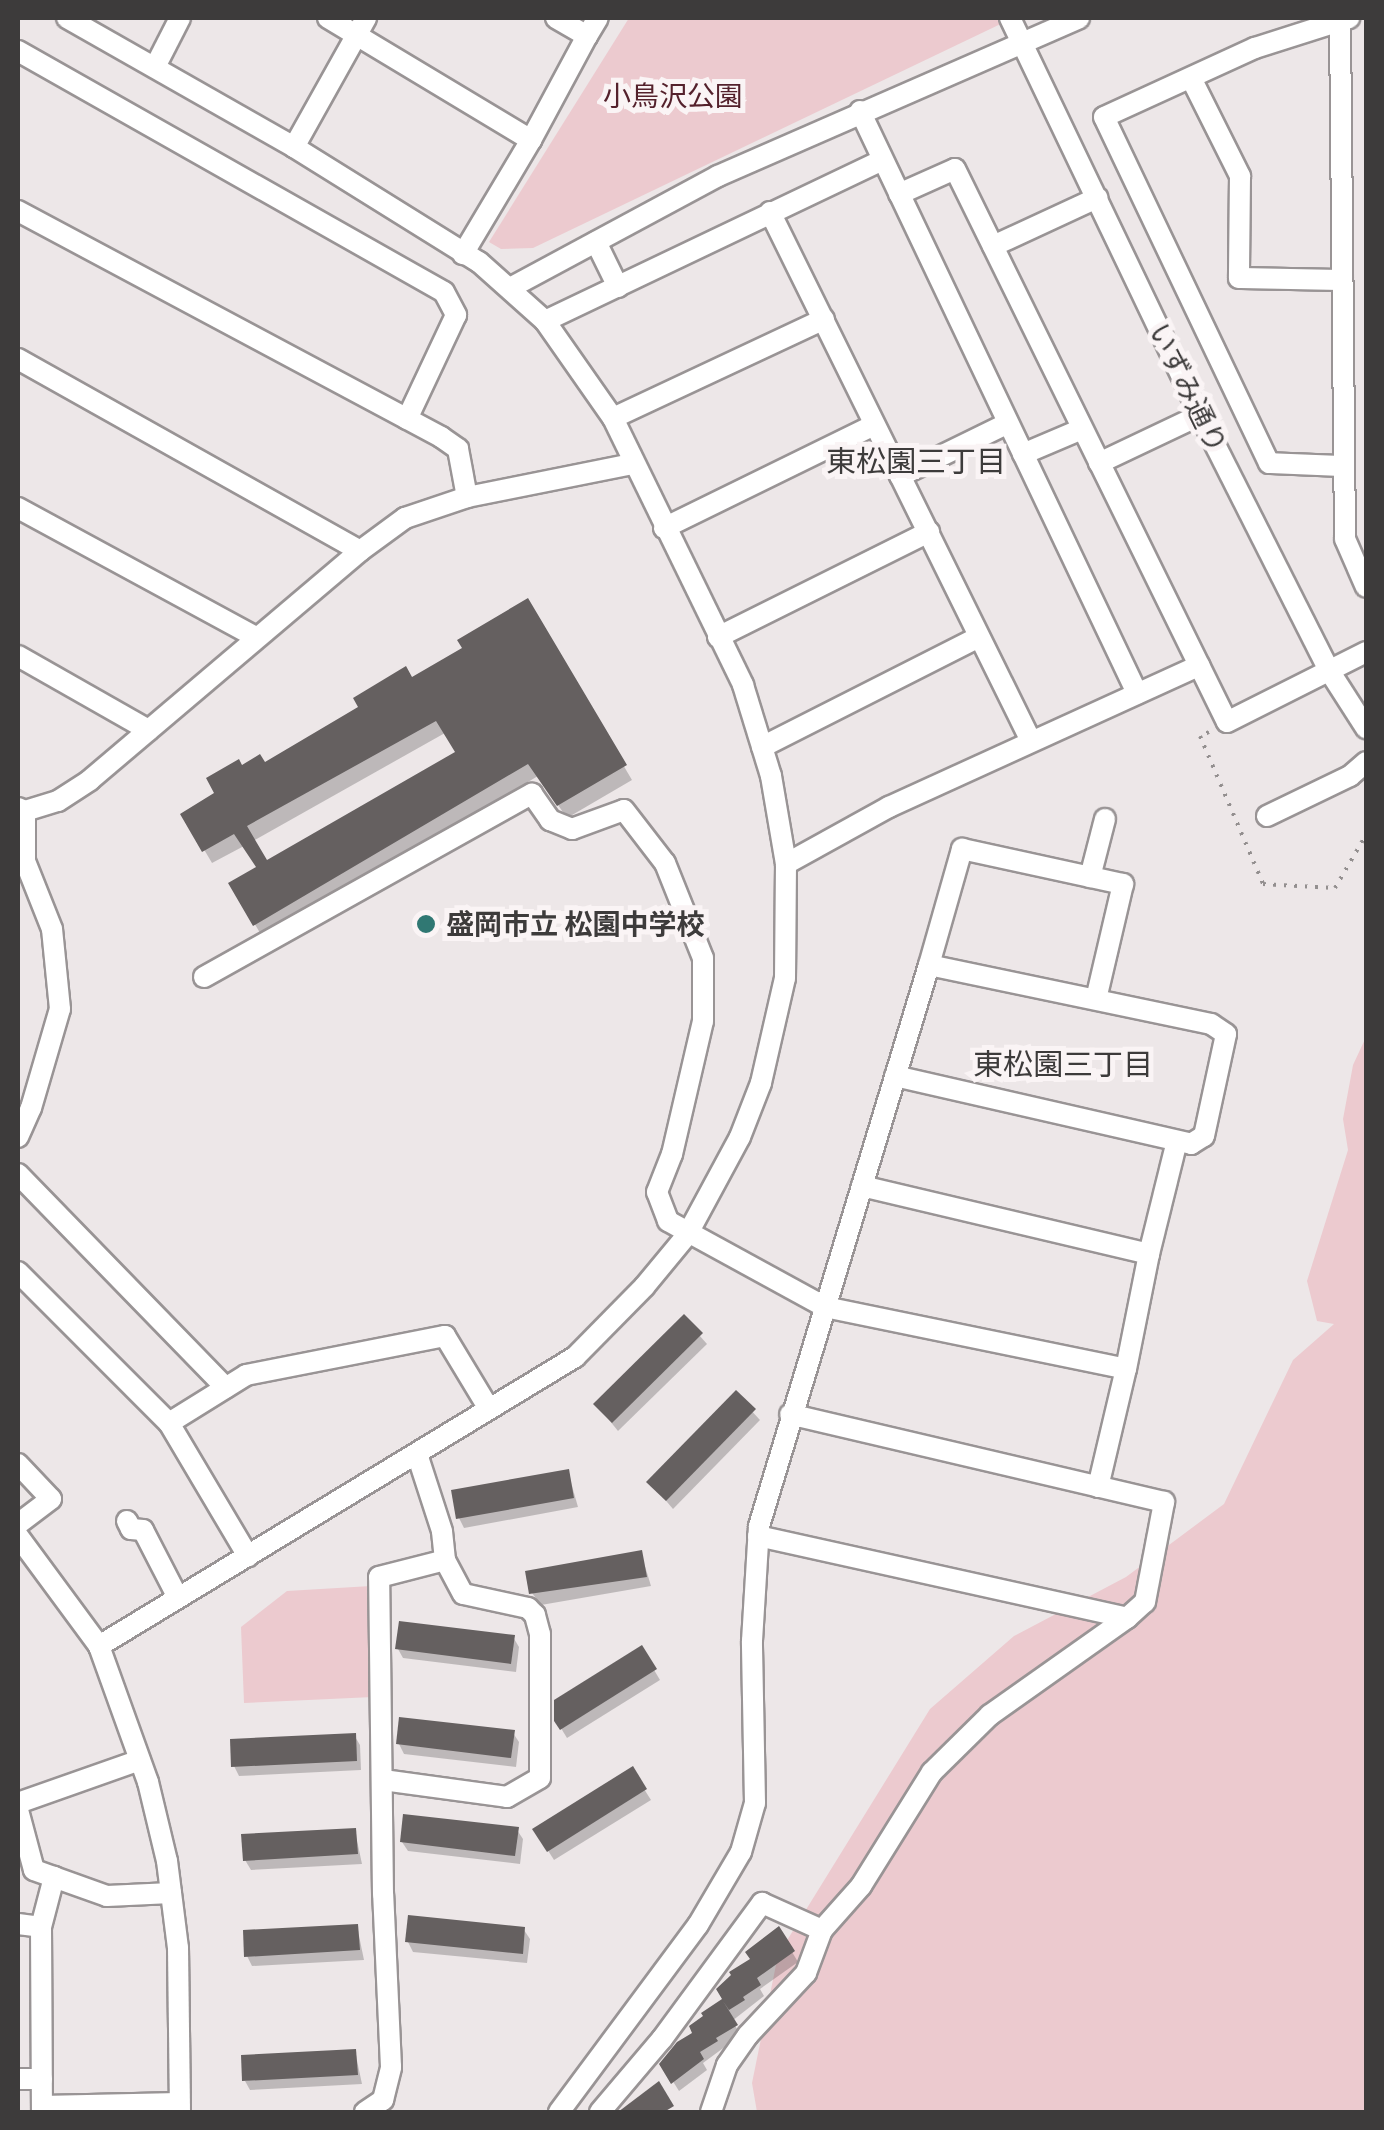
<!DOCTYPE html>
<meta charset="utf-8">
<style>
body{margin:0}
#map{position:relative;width:1384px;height:2130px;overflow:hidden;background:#ede7e8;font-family:"Archivo Narrow","Noto Sans JP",sans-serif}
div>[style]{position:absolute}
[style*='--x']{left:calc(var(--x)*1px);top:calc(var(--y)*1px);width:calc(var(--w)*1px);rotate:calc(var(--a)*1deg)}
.green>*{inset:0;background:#eccacf}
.shadow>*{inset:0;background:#0003}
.building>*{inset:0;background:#656060}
.path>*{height:4px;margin-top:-2px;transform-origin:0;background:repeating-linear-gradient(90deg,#938f8f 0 2.5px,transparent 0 10.5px)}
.roads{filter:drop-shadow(2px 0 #999495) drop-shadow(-2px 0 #999495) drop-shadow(0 2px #999495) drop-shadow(0 -2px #999495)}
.minor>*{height:20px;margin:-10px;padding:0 10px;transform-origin:10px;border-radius:10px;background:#fff}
.dots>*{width:28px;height:28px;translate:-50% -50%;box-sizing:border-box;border:5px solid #faf4f5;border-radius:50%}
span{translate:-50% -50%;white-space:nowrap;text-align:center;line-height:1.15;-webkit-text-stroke:10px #faf4f5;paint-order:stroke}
.park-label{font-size:28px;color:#54212c}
.street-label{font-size:28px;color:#3d3b3b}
.poi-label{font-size:28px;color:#3d3b3b;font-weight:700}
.left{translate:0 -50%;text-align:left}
.neighbourhood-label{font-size:30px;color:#3d3b3b}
.frame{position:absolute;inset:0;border:20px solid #3d3b3b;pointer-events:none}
</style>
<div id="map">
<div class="green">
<div style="clip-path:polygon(629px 18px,1008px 18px,1009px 20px,533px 248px,501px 249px,489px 242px)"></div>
<div style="clip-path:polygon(1366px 1037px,1366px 2112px,757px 2112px,752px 2083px,778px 1955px,930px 1709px,1014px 1636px,1126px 1577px,1224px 1504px,1293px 1360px,1334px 1324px,1317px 1321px,1307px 1281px,1348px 1150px,1343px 1119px,1353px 1065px)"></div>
<div style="clip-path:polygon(371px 1586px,373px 1697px,244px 1703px,241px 1627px,287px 1591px)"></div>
</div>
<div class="shadow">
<div style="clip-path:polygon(evenodd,527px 602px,632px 780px,567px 818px,538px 776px,263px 938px,231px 884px,258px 868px,244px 846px,212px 863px,183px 814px,218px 794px,241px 768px,264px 765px,412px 680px,465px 649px,527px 602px,445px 733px,458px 754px,266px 863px,253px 841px,445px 733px)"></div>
<div style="clip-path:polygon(684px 1318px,707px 1344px,618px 1431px,596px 1404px)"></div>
<div style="clip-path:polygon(736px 1394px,760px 1420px,673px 1509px,650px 1482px)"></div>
<div style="clip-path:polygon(568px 1472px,578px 1507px,464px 1528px,459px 1518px)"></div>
<div style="clip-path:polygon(641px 1553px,651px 1586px,541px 1605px,532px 1593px)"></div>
<div style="clip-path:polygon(513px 1637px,519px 1647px,516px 1672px,403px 1658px,398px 1649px)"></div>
<div style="clip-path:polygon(641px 1648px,660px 1680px,567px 1738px,556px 1720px)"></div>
<div style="clip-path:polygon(513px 1733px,519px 1742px,516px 1767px,404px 1754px,399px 1744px)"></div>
<div style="clip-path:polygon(354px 1735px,360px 1745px,361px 1770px,239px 1776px,234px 1766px)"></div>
<div style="clip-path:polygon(632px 1770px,651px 1800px,554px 1860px,535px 1830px)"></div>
<div style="clip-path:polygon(517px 1830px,523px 1839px,520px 1864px,408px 1851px,402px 1842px)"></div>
<div style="clip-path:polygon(355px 1831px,362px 1864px,251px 1870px,245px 1860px)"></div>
<div style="clip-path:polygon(357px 1926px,364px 1960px,252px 1966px,247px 1956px)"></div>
<div style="clip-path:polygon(524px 1930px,530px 1939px,527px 1963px,413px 1952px,408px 1942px)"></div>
<div style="clip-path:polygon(779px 1930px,798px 1962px,760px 1989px,764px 1996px,732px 2021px,741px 2035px,703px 2063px,707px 2070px,679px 2091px,662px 2064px,696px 2034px,704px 2014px,725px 2000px)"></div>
<div style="clip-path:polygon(355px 2051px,362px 2084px,250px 2090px,245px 2081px)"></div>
</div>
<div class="building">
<div style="clip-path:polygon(evenodd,528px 598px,627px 765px,557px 806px,528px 764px,253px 926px,228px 883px,256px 867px,234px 834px,202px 852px,180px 814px,214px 793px,206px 778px,239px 759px,242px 765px,260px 754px,265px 762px,358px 707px,353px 698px,406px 666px,412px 677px,462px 648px,457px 640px,528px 598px,436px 721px,455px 752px,267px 860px,247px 826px,436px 721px)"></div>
<div style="clip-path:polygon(684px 1314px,703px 1333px,612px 1423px,593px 1404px)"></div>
<div style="clip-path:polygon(736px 1390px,756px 1409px,666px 1501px,646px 1482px)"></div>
<div style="clip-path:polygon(569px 1469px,574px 1498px,456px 1519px,451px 1490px)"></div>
<div style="clip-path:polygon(642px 1550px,647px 1577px,529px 1594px,525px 1571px)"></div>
<div style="clip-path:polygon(399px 1621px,515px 1635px,511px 1664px,395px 1649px)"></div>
<div style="clip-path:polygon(642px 1645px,657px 1669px,560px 1730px,554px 1721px,554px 1700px)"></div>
<div style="clip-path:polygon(399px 1717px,515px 1730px,511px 1758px,396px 1744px)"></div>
<div style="clip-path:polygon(356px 1733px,357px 1761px,231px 1767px,230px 1739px)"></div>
<div style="clip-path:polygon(633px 1766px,647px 1789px,547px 1852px,532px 1829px)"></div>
<div style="clip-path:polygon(403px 1814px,519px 1827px,515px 1856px,400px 1842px)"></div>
<div style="clip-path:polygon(356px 1828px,358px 1854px,243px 1861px,241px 1834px)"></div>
<div style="clip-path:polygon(408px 1915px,525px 1927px,523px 1954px,405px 1942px)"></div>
<div style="clip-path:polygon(358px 1924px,360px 1950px,244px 1957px,243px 1930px)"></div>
<div style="clip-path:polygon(779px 1926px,795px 1951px,757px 1978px,761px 1985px,743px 1997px,745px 2000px,729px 2010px,723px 2001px,738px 2025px,716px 2038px,718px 2041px,700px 2052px,704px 2059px,671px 2084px,659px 2064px,677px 2042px,692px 2033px,689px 2026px,703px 2016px,701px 2013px,722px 1999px,716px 1989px,731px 1975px,729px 1972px,750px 1959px,745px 1952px)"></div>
<div style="clip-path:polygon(356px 2049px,358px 2075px,242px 2081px,241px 2055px)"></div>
<div style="clip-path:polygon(659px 2081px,674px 2106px,664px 2112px,618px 2112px)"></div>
</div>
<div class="path">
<div style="--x:1209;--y:732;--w:10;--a:156"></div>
<div style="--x:1200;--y:736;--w:161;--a:66.9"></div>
<div style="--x:1263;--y:884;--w:72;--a:3.2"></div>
<div style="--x:1335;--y:888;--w:61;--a:-59.7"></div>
</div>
<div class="roads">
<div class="minor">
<div style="--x:67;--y:18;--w:261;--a:29.6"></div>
<div style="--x:294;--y:147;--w:218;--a:31.9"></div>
<div style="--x:479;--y:262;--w:89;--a:41.8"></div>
<div style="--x:545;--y:321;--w:118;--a:55"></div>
<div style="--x:613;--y:418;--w:297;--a:64"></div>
<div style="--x:743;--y:685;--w:95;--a:72.9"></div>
<div style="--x:771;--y:776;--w:89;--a:80.3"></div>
<div style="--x:786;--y:864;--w:114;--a:90.5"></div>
<div style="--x:785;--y:978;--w:108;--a:102.9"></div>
<div style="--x:761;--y:1083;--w:58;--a:111.3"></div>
<div style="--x:740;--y:1137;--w:111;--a:118.4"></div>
<div style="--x:687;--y:1235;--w:67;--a:129.6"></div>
<div style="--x:644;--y:1287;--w:98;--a:134.6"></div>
<div style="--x:575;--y:1357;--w:557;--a:148.74"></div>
<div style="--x:328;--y:18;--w:237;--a:31"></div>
<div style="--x:531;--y:140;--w:133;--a:120.8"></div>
<div style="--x:556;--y:18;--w:36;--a:30"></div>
<div style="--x:587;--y:36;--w:21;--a:-59"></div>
<div style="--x:1010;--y:18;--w:440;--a:64.4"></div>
<div style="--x:1200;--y:415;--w:288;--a:63.2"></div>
<div style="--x:1330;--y:672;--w:67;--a:57.3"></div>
<div style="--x:1340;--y:20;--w:519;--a:89.45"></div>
<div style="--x:1345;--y:539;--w:52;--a:66.4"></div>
<div style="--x:18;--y:51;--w:489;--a:29.5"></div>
<div style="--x:444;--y:292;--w:26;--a:62"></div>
<div style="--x:456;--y:315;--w:115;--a:115.2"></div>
<div style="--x:156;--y:65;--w:53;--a:-62.9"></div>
<div style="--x:1191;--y:78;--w:110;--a:63.4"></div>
<div style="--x:1240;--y:176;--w:102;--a:90.6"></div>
<div style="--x:1239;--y:278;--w:103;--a:1.1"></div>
<div style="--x:860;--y:111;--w:645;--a:64.55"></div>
<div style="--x:531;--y:140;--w:118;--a:-61.7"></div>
<div style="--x:294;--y:147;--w:148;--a:-60.8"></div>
<div style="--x:899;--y:194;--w:61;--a:-24.1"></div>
<div style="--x:955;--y:169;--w:616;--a:63.81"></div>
<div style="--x:1227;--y:722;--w:156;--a:-26.7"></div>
<div style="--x:18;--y:211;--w:480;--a:28.1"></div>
<div style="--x:441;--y:437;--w:21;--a:35"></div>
<div style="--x:458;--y:449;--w:49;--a:79.4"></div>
<div style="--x:770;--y:212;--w:590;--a:63.74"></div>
<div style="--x:596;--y:242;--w:50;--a:63.9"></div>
<div style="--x:993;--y:246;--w:115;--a:-24.8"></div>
<div style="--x:510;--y:288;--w:236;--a:-28.3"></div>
<div style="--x:718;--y:176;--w:394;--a:-23.6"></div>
<div style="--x:545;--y:321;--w:374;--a:-25.5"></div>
<div style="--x:18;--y:359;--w:392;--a:29.3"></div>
<div style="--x:613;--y:418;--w:233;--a:-25.1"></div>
<div style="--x:1023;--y:454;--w:64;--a:-23"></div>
<div style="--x:1099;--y:463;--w:112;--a:-25.4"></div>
<div style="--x:1343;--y:466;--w:74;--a:-177.7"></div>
<div style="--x:1269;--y:463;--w:383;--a:-115.5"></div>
<div style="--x:1104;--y:117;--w:166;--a:-24.6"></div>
<div style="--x:1255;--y:48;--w:99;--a:-17.7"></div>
<div style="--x:900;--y:476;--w:120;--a:-26.1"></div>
<div style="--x:18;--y:508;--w:271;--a:28.5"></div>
<div style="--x:664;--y:528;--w:234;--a:-26.1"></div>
<div style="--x:718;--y:637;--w:236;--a:-26.5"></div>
<div style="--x:18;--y:656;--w:150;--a:29.6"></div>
<div style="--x:762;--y:747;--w:241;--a:-26.9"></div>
<div style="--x:18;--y:808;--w:8;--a:23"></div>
<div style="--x:25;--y:811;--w:34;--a:-17"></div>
<div style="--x:58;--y:801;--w:38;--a:-33"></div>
<div style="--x:90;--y:780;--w:354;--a:-40.3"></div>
<div style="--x:360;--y:551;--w:56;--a:-36.3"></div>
<div style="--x:405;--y:518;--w:65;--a:-18.7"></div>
<div style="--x:467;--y:497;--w:168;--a:-11.3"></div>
<div style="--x:1267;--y:816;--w:92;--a:-25.7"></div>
<div style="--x:1350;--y:776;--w:21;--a:-41"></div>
<div style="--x:786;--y:864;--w:118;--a:-29"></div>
<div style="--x:889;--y:807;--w:341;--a:-24.5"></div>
<div style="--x:1090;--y:877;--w:60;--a:-75.5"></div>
<div style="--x:204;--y:977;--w:376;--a:-29.2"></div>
<div style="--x:532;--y:794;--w:32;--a:55"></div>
<div style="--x:550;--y:820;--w:24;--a:22"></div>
<div style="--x:572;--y:829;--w:55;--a:-20.1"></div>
<div style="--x:624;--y:810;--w:67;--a:52.3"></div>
<div style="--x:665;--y:863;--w:102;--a:68.2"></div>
<div style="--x:703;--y:958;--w:63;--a:90"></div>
<div style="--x:703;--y:1021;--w:137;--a:103.1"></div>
<div style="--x:672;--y:1154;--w:41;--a:111.5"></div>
<div style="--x:657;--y:1192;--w:31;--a:69"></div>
<div style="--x:668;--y:1221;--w:179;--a:28.7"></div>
<div style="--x:825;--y:1307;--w:307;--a:11.6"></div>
<div style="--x:1126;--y:1369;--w:117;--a:-78.7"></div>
<div style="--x:1149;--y:1254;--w:295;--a:-166.7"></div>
<div style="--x:895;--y:1076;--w:304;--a:12.9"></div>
<div style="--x:1191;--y:1144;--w:15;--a:-32"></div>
<div style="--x:1204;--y:1136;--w:104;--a:-77.8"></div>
<div style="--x:1226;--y:1034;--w:18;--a:-146"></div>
<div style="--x:1211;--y:1024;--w:288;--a:-168.2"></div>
<div style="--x:929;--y:965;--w:121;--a:-74.1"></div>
<div style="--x:962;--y:849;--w:165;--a:12.3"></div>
<div style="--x:1123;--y:884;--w:118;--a:103.2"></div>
<div style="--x:18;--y:1137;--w:32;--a:-66"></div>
<div style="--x:31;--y:1108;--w:103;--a:-73.7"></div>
<div style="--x:60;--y:1009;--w:80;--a:-95.7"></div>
<div style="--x:52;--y:929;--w:73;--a:-111.7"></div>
<div style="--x:25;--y:861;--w:50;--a:-90"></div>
<div style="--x:18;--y:1174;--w:298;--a:45.8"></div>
<div style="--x:1149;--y:1254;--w:116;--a:-76.1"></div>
<div style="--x:18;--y:1272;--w:214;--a:45"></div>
<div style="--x:169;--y:1423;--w:155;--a:59.3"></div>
<div style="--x:169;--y:1423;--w:91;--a:-31.9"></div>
<div style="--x:246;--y:1375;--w:203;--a:-11.1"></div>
<div style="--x:445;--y:1336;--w:85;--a:58.9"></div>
<div style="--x:18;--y:1464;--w:48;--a:46.7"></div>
<div style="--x:51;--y:1499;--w:41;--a:142.9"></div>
<div style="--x:1098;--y:1487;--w:121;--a:-76.7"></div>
<div style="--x:127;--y:1521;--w:9;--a:63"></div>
<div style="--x:131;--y:1529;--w:12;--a:5"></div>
<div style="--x:143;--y:1530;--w:74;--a:62.7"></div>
<div style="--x:18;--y:1536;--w:137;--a:53.6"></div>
<div style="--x:99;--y:1646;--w:145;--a:70.2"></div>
<div style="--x:148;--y:1782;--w:81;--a:76.5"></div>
<div style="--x:167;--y:1861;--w:88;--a:82.8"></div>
<div style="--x:178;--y:1948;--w:164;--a:89.3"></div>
<div style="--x:758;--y:1536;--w:378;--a:12.5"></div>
<div style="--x:1127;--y:1618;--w:24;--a:-42"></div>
<div style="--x:1145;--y:1602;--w:102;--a:-79.2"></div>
<div style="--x:1164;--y:1502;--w:384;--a:-166.8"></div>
<div style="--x:383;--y:1780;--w:125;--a:7.8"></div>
<div style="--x:507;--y:1797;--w:38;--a:-30"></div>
<div style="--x:540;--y:1778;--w:144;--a:-90"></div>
<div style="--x:540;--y:1634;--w:20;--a:-105"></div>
<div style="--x:535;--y:1615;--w:10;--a:-135"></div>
<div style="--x:528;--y:1608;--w:66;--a:-167.8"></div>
<div style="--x:463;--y:1594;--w:38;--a:-118"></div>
<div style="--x:18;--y:1803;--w:129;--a:-19.4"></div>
<div style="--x:18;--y:1810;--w:62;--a:75.1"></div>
<div style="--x:34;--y:1870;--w:77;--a:19.6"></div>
<div style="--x:107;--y:1896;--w:64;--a:-2.7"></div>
<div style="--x:18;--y:1924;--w:23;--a:7"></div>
<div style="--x:41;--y:1927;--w:185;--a:89.7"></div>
<div style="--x:41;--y:1927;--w:52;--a:-75.4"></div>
<div style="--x:822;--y:1930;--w:59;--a:-48.4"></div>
<div style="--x:861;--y:1886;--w:134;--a:-58.1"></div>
<div style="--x:932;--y:1772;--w:81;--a:-44.5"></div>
<div style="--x:990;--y:1715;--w:168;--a:-35.3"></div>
<div style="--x:18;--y:2079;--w:24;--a:0"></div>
<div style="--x:42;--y:2106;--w:137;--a:-1.3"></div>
<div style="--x:365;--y:2112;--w:22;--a:-34"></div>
<div style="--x:383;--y:2100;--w:34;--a:-76"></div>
<div style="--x:391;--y:2067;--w:173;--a:-92.6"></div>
<div style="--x:383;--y:1894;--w:317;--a:-90.7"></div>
<div style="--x:379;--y:1577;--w:68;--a:-14.4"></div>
<div style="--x:445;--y:1560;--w:29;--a:-96"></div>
<div style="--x:442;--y:1531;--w:81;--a:-108"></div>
<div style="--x:559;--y:2112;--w:233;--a:-53.4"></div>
<div style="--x:698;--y:1925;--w:85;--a:-59.5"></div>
<div style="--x:741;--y:1852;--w:51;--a:-74.1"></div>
<div style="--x:755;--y:1803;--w:162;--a:-91.1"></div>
<div style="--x:752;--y:1641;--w:115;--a:-86.5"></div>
<div style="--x:759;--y:1526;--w:586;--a:-73.14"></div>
<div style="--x:600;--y:2112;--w:96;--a:-49.7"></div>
<div style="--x:662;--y:2039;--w:169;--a:-53.7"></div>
<div style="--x:762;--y:1903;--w:66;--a:24.2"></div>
<div style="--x:822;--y:1930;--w:46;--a:110.4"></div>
<div style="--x:806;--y:1973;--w:85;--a:133.1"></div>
<div style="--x:748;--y:2035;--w:37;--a:125"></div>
<div style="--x:727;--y:2065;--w:50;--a:108.8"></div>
</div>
</div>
<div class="dots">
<div style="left:426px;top:924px;background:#307873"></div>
</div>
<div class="park-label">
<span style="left:673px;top:96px">小鳥沢公園</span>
</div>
<div class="street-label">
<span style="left:1188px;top:388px;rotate:64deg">いずみ通り</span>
</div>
<div class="poi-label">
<span class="left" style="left:446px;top:924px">盛岡市立 松園中学校</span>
</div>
<div class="neighbourhood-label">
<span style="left:916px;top:461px">東松園三丁目</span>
<span style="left:1063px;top:1064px">東松園三丁目</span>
</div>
<div class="frame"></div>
</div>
